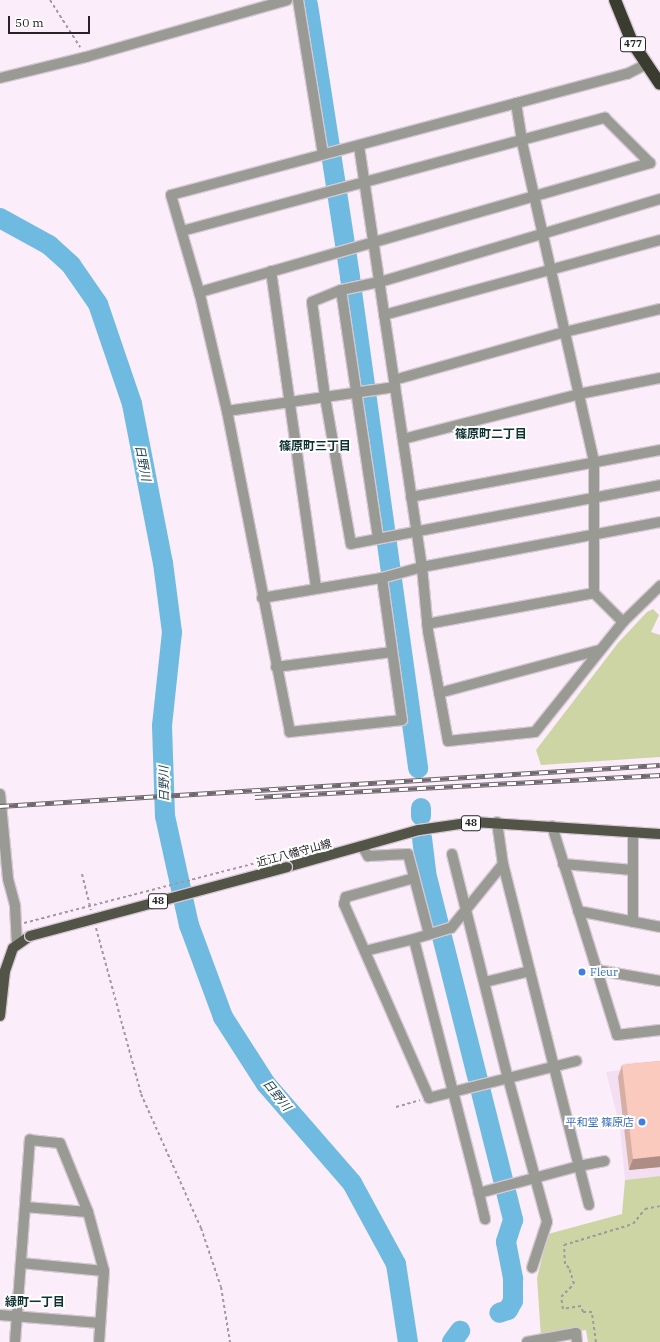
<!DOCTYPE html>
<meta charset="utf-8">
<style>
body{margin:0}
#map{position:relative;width:660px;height:1342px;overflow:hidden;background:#fbedf9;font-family:"IBM Plex Serif","Noto Sans JP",serif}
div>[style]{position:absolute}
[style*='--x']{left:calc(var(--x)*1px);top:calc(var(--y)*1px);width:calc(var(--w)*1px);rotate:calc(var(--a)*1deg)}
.built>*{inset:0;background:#f3dff1}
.green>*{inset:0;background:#cdd5a5}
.river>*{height:20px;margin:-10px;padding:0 10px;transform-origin:10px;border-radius:10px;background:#6ebae1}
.path>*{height:2px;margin-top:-1px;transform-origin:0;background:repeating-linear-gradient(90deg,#a298a1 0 3px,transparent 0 6px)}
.roads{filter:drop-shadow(1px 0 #d5c9d3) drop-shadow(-1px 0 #d5c9d3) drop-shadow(0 1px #d5c9d3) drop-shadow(0 -1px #d5c9d3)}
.minor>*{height:10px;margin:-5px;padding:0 5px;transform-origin:5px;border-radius:5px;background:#999a94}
.major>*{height:10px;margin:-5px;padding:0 5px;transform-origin:5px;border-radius:5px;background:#525448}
.highway>*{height:12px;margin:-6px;padding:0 6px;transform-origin:6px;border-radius:6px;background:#3a3c2f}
.rail>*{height:4.5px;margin-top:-2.25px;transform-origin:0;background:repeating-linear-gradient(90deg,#fff 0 9px,#6f676e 0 18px);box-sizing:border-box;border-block:1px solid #6f676e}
.path-bridge>*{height:2px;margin-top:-1px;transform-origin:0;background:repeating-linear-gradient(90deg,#a298a1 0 3px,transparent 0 6px)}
.bridges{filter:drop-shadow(1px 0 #d5c9d3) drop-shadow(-1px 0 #d5c9d3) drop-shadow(0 1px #d5c9d3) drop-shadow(0 -1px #d5c9d3)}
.major-bridge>*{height:10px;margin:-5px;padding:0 5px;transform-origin:5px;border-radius:5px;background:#525448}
.wall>*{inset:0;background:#d6aea3}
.shaded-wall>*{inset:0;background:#ae8d84}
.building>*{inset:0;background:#f9cabd}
.dots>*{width:11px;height:11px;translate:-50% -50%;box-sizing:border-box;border:2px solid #fff;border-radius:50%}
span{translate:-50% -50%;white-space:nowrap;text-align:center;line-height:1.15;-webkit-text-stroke:4px #fff;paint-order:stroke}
.shield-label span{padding:1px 3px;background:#fff;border:1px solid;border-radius:3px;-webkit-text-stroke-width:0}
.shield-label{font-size:10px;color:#282328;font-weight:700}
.street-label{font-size:11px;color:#282328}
.shop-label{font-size:11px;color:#366cbe}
.left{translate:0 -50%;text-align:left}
.right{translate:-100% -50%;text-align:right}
.neighbourhood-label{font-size:12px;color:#0f3232;font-weight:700}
.water-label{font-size:12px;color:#1b3d4e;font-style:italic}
.scale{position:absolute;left:8px;top:16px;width:82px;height:18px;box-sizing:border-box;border:2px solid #282328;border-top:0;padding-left:5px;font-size:12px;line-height:14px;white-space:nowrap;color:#282328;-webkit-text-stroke:3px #fff;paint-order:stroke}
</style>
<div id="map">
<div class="built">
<div style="clip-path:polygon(660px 1061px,660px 1176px,625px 1180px,620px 1127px,606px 1072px,627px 1069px,625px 1063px)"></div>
</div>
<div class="green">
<div style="clip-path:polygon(653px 609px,659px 615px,651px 632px,660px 635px,660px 757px,541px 765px,536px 750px,618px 643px,647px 612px)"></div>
<div style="clip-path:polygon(660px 1176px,660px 1342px,588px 1342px,586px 1330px,541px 1337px,537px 1278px,548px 1234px,622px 1214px,625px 1180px)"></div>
</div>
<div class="river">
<div style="--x:308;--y:5;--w:275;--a:81.2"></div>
<div style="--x:350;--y:277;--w:496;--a:82.1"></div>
<div style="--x:0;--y:218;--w:56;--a:28.9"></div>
<div style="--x:49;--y:245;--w:30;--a:42"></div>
<div style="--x:71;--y:265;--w:47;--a:55.3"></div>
<div style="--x:98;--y:304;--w:106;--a:71.2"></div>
<div style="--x:132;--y:404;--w:162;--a:79"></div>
<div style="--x:163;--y:563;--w:70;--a:82.6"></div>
<div style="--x:172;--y:632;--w:95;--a:96.1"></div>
<div style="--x:162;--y:726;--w:90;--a:88.1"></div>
<div style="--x:165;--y:816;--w:112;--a:77.6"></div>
<div style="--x:189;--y:925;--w:98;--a:69.7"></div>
<div style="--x:223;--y:1017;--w:80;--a:57.3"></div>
<div style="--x:266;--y:1084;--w:131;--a:49"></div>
<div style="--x:352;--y:1183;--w:92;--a:61.5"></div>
<div style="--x:396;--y:1264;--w:79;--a:81.3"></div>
<div style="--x:421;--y:808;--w:8;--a:90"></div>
<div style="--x:422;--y:838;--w:35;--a:83"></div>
<div style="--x:426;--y:873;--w:358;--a:75.9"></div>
<div style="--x:513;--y:1220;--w:23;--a:108"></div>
<div style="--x:506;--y:1242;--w:38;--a:79"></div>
<div style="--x:513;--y:1279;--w:22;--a:90"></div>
<div style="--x:513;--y:1301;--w:10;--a:119"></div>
<div style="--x:508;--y:1310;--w:9;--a:162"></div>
<div style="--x:452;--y:1342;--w:14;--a:-54"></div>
</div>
<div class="path">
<div style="--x:50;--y:0;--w:56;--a:57.4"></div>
<div style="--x:82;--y:874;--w:37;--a:76"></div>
<div style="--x:96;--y:928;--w:172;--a:74.8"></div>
<div style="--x:141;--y:1094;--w:147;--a:65.9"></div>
<div style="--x:201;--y:1228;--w:62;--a:71.3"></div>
<div style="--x:221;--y:1287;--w:56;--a:80.7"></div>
<div style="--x:396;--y:1107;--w:25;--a:-16"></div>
<div style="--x:596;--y:1342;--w:30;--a:-98"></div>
<div style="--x:592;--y:1312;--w:9;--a:180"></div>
<div style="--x:583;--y:1312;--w:6;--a:-108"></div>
<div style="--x:581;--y:1306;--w:18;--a:171"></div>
<div style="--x:563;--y:1309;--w:12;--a:-99"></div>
<div style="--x:561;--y:1297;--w:18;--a:-45"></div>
<div style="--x:574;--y:1284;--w:17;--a:-107"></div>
<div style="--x:569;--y:1268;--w:6;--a:-135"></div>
<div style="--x:565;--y:1264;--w:19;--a:-93"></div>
<div style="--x:564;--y:1245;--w:72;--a:-16.9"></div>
<div style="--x:633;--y:1224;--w:19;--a:-51"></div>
<div style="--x:645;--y:1209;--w:15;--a:-11"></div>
</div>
<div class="roads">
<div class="minor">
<div style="--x:298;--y:0;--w:156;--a:80.8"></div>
<div style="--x:0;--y:78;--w:89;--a:-13.7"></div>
<div style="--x:86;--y:57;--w:209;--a:-15.8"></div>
<div style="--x:516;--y:103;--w:39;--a:81"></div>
<div style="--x:522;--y:142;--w:328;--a:77.3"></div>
<div style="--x:594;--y:462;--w:131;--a:90"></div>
<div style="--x:594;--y:593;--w:41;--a:45"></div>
<div style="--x:359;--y:146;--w:426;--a:81.5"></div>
<div style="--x:422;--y:567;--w:64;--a:84.6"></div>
<div style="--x:428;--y:631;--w:112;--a:79.7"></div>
<div style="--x:448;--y:741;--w:87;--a:-5.9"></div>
<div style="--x:535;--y:732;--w:141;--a:-51.3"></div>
<div style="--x:623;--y:622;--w:52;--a:-44.2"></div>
<div style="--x:660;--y:199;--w:293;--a:163.5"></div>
<div style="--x:379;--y:282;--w:39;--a:168"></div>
<div style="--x:341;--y:290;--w:31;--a:158"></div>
<div style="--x:312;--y:302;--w:96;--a:82.2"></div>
<div style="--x:325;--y:397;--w:149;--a:80"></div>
<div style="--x:351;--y:544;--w:315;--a:-10.8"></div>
<div style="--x:182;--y:231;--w:438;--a:-15"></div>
<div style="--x:605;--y:118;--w:64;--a:45"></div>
<div style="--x:650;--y:163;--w:469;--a:164"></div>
<div style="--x:271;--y:271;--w:320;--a:81.9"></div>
<div style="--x:341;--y:290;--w:251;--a:81.5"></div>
<div style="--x:384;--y:315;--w:286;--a:-15.2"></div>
<div style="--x:394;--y:380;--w:178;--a:-15.7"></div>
<div style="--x:565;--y:332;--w:98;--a:-13.6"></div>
<div style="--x:227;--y:411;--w:170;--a:-8.1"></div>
<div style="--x:403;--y:439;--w:182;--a:-14.3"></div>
<div style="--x:579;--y:394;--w:83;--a:-11.2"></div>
<div style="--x:411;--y:497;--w:253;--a:-10.7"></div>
<div style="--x:382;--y:578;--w:143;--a:82"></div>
<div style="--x:402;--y:720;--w:113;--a:173.9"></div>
<div style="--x:290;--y:732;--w:327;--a:-101.1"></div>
<div style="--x:227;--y:411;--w:119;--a:-103.1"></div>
<div style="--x:200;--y:295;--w:104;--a:-106.2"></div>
<div style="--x:171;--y:195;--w:472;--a:-14.9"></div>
<div style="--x:627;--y:74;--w:20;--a:-27"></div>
<div style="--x:262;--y:598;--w:122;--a:-9.5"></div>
<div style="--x:382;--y:578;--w:41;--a:-15.4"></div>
<div style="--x:422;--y:567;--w:242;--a:-10.7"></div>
<div style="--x:427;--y:624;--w:170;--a:-10.5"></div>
<div style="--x:276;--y:667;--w:117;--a:-7.4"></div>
<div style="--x:439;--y:693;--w:166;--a:-15"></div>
<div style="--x:0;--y:794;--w:85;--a:84.6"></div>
<div style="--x:8;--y:879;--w:28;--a:75"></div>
<div style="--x:15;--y:906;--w:37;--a:87"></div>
<div style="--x:497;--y:822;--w:42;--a:81.9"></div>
<div style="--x:503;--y:864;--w:311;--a:75.9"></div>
<div style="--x:579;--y:1166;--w:104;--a:164.9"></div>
<div style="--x:479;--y:1193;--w:262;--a:-104.4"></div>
<div style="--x:414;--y:939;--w:39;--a:-17"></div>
<div style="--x:451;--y:928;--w:82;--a:-50.9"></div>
<div style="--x:552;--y:826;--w:219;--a:72.7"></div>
<div style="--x:617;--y:1035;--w:43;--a:-6.6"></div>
<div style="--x:633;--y:832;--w:90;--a:90"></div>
<div style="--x:362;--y:846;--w:12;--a:59"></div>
<div style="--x:368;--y:856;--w:40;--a:-2.9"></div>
<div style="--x:408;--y:854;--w:83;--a:75.3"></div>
<div style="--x:452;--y:854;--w:231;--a:76"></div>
<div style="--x:508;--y:1078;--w:149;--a:74.8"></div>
<div style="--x:547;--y:1222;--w:48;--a:108.1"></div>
<div style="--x:563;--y:864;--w:70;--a:4.9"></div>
<div style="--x:414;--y:878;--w:71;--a:164.4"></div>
<div style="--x:346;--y:897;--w:7;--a:106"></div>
<div style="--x:344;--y:904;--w:212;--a:66.3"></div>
<div style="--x:429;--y:1098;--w:152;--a:-14.1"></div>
<div style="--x:578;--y:911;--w:84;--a:11"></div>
<div style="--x:365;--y:951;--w:50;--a:-13.8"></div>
<div style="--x:597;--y:970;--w:64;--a:9.9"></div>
<div style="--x:485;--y:982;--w:46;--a:-13.7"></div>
<div style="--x:479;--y:1193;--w:27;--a:77"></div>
<div style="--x:589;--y:1205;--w:40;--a:-104.4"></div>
<div style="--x:579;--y:1166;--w:26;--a:-11"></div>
<div style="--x:25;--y:1207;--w:63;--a:4.5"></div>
<div style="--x:21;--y:1263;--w:83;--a:5.5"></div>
<div style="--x:0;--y:1315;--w:100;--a:4.6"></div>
<div style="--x:15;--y:1342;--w:203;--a:-85.8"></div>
<div style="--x:30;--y:1140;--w:30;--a:6"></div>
<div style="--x:60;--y:1143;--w:74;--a:67.9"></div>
<div style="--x:88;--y:1212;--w:61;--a:74.8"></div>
<div style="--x:104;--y:1271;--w:71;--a:94"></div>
<div style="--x:527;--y:1342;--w:50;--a:-10.4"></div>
<div style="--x:576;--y:1333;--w:9;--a:84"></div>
</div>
<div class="major">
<div style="--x:287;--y:867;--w:137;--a:-15.7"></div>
<div style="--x:419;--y:830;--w:56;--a:-8.3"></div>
<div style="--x:474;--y:822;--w:186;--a:3.7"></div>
<div style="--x:0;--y:1016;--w:45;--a:-83.7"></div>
<div style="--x:5;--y:971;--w:24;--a:-71"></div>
<div style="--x:13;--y:948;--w:21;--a:-35"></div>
</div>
<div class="highway">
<div style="--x:615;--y:0;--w:45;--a:68"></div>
<div style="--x:632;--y:42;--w:50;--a:56.3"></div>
</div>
</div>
<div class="rail">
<div style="--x:255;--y:797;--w:406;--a:-3.1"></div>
<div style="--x:0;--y:806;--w:661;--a:-3.55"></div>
</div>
<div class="path-bridge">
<div style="--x:24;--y:923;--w:268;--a:-14.5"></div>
</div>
<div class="bridges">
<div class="major-bridge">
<div style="--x:30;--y:936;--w:266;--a:-15"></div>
</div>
</div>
<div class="wall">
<div style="clip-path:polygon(660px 1061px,660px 1167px,629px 1170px,618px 1077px,622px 1065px)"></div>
</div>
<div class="shaded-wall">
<div style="clip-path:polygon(660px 1156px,660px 1167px,629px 1170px,633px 1159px)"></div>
</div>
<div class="building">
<div style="clip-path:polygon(660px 1061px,660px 1156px,633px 1159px,622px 1065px)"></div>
</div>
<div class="dots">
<div style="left:582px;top:972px;background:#3f7fe0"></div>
<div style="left:642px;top:1122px;background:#3f7fe0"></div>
</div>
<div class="shield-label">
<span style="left:633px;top:44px">477</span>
<span style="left:471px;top:823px">48</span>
<span style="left:158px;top:901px">48</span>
</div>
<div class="street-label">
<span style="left:294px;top:853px;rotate:-15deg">近江八幡守山線</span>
</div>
<div class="shop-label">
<span class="left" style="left:590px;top:972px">Fleur</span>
<span class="right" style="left:634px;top:1122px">平和堂 篠原店</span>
</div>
<div class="neighbourhood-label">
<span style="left:491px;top:434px">篠原町二丁目</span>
<span style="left:315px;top:446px">篠原町三丁目</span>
<span style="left:35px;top:1302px">緑町一丁目</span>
</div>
<div class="water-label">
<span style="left:143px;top:463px;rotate:79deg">日野川</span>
<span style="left:164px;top:784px;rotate:-91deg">日野川</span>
<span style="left:277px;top:1095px;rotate:51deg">日野川</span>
</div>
<div class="scale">50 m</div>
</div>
